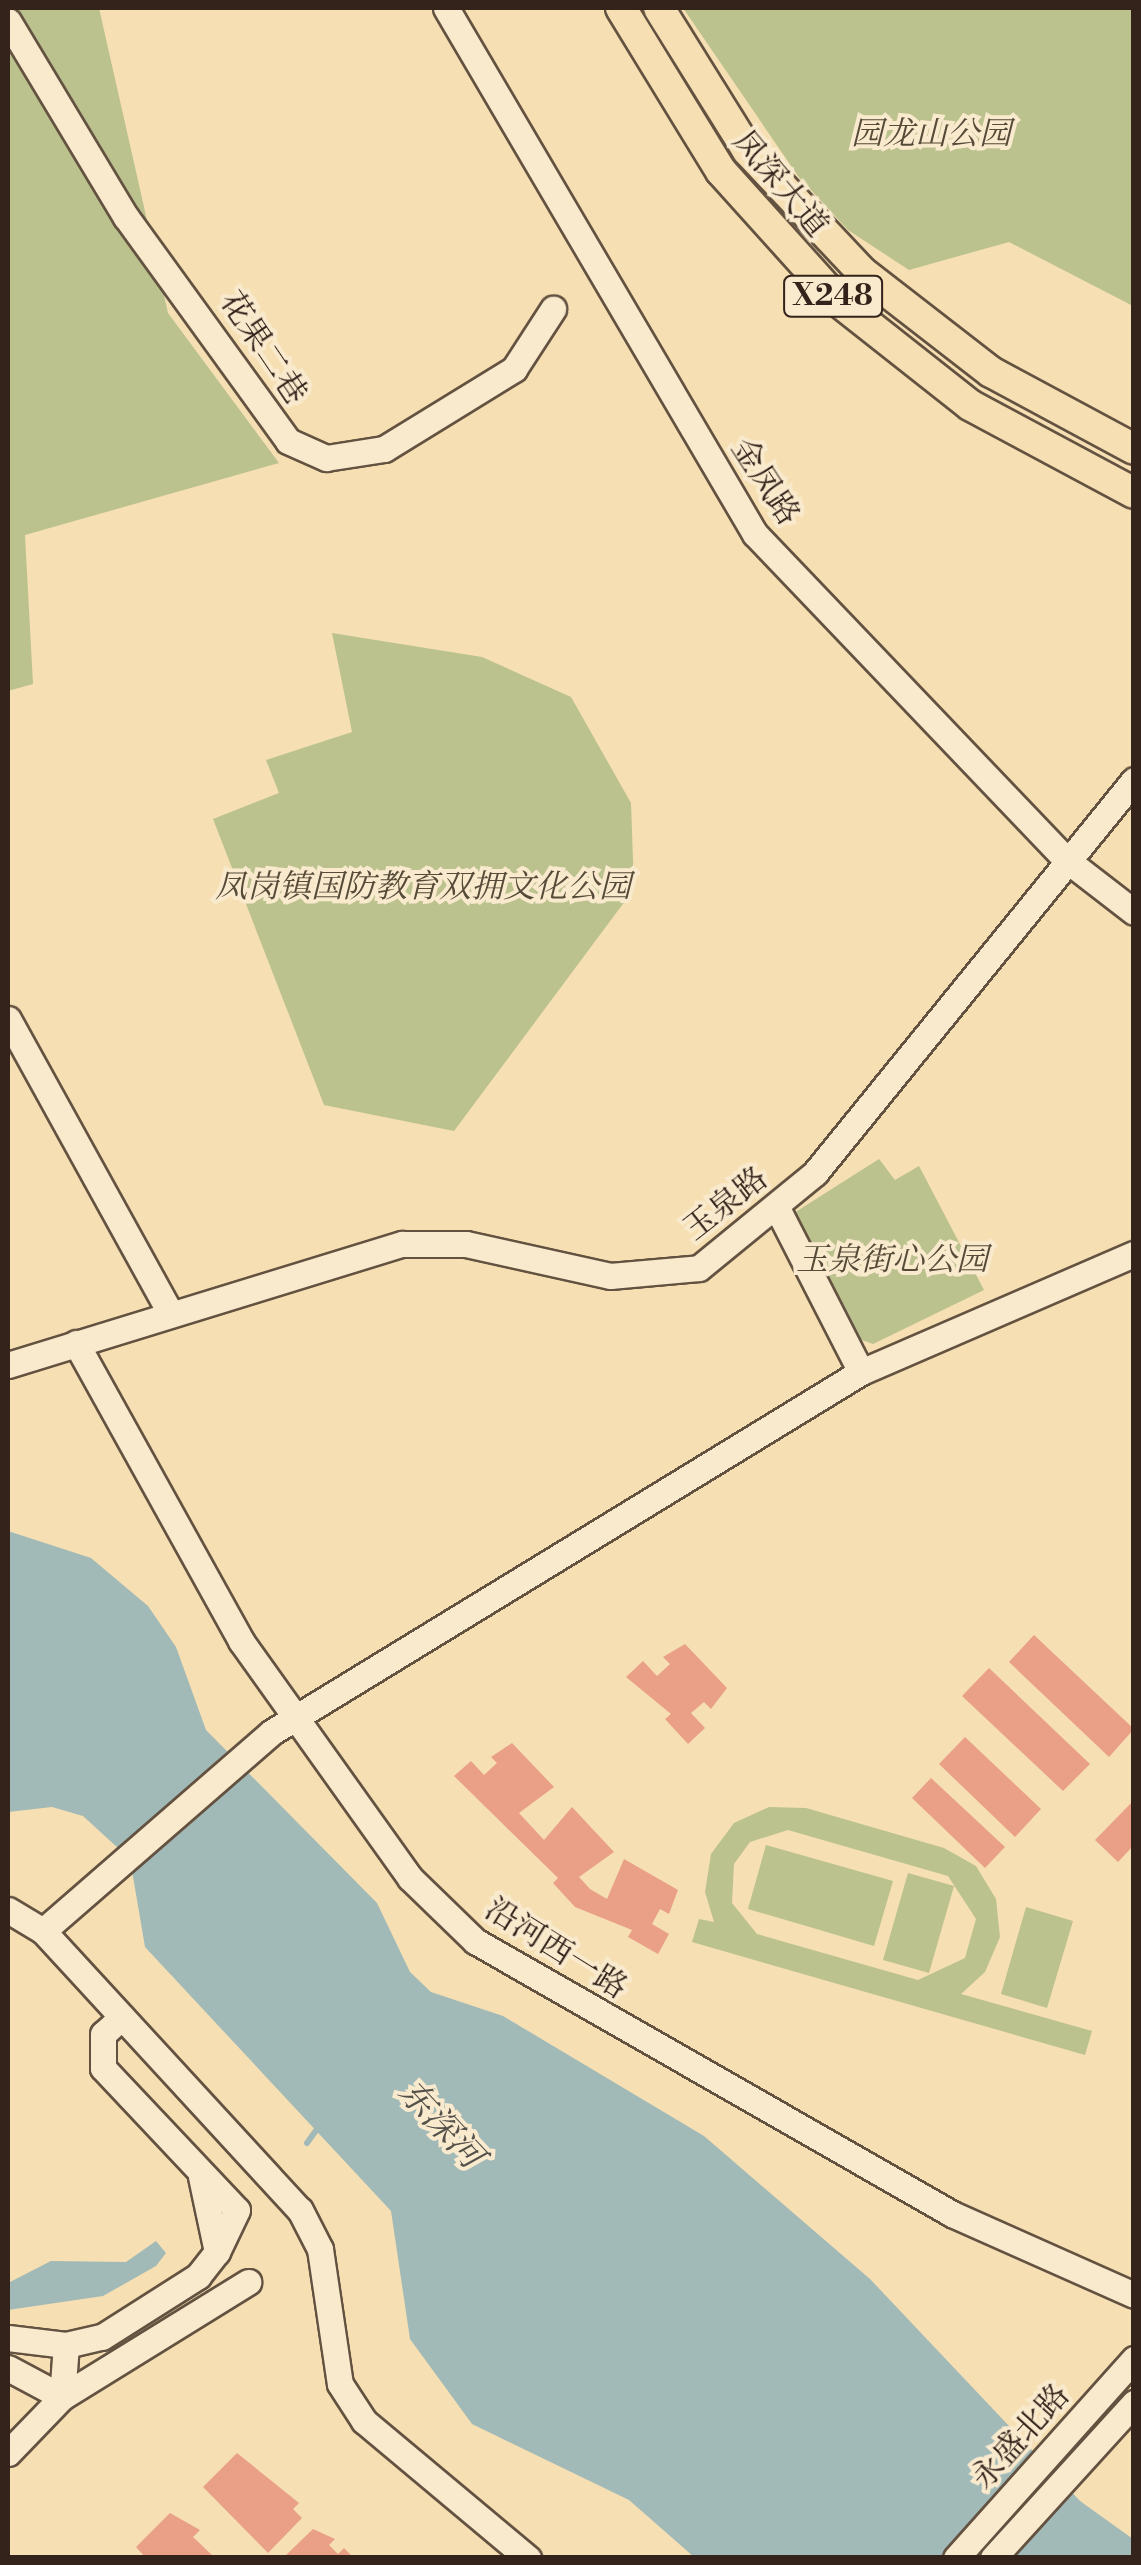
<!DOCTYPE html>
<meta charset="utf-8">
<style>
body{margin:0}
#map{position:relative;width:1141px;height:2565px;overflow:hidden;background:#f6dfb3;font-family:"Libre Bodoni","Noto Serif SC",serif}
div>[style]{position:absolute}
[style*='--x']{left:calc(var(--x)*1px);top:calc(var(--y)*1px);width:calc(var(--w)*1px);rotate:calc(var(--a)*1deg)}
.green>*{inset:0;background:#bbc28e}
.water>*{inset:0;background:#a1bab7}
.stream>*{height:6px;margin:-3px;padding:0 3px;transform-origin:3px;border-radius:3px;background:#a1bab7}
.building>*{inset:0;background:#e9a087}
.roads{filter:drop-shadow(2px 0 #645241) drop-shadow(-2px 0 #645241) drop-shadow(0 2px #645241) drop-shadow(0 -2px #645241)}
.minor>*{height:25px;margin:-12.5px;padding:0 12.5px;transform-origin:12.5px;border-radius:12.5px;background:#f9eace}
.major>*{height:30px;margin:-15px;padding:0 15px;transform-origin:15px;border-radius:15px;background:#f6dfb3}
span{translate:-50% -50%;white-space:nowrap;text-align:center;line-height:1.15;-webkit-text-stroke:8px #f9eace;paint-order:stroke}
.shield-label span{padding:2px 8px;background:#f9eace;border:2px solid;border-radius:8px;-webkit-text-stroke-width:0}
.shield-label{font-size:30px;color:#33231b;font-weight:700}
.park-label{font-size:32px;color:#554b38;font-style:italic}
.street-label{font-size:32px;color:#33231b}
.water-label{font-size:35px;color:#54504a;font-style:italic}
.frame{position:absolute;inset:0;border:10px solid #33231b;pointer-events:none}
</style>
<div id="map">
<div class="green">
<div style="clip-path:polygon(8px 8px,99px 8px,168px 313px,279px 463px,25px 535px,33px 684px,8px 691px)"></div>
<div style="clip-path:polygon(683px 8px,1133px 8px,1133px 306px,1009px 242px,909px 270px,848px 230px,798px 176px)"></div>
<div style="clip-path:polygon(332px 633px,482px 657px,571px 697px,631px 803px,634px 889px,454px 1131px,324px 1105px,213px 819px,279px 793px,266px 760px,352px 732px)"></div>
<div style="clip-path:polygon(879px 1159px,895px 1180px,919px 1166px,984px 1290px,873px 1344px,856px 1338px,794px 1213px)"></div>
<div style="clip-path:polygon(evenodd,769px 1807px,806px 1808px,944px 1848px,976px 1866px,996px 1899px,1000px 1937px,985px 1972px,961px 1994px,1092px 2031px,1085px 2055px,692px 1942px,699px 1919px,714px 1922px,705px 1892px,711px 1854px,734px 1823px,769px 1807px,788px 1830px,948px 1876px,976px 1919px,965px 1958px,918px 1980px,757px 1934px,732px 1903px,734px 1864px,750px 1842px,788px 1830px)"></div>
<div style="clip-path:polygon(766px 1845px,893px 1881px,874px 1946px,748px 1909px)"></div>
<div style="clip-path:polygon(908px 1873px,954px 1886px,929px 1973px,883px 1960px)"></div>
<div style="clip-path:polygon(1026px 1907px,1073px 1921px,1047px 2008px,1001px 1994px)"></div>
</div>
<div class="water">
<div style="clip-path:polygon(8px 1531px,91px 1558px,148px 1606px,176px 1647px,206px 1730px,377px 1903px,410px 1972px,431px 1992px,503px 2016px,704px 2136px,870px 2279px,1080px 2501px,1133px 2539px,1133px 2557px,694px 2557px,629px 2500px,472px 2424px,410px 2339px,391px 2211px,145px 1947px,130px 1859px,83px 1816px,52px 1807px,8px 1812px)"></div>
<div style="clip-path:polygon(156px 2241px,166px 2253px,156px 2266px,103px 2296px,8px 2310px,8px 2283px,51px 2261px,126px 2262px)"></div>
</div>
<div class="stream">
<div style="--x:307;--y:2143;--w:24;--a:-54"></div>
</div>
<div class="building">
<div style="clip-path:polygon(1034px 1635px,1134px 1729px,1109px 1757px,1009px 1662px)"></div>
<div style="clip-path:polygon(685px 1644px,727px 1688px,711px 1709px,704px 1702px,691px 1713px,705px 1728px,688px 1744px,665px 1719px,671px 1714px,626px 1677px,643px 1661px,657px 1676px,670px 1664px,663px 1657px)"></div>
<div style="clip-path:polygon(989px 1668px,1090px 1764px,1063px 1791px,962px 1696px)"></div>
<div style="clip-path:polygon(965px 1737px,1041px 1809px,1015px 1837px,939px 1764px)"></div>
<div style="clip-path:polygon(512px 1743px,554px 1787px,519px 1813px,544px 1840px,572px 1807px,614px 1852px,579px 1877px,590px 1889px,607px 1899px,624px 1859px,678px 1890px,669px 1914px,660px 1909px,652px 1924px,669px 1934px,658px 1954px,628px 1937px,632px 1930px,575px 1907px,553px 1883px,558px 1878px,454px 1776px,471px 1761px,484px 1775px,497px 1763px,491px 1757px)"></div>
<div style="clip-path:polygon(931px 1778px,1005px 1847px,985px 1868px,912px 1798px)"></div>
<div style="clip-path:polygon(1134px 1800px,1134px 1845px,1118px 1862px,1095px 1840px)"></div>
<div style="clip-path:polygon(237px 2453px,299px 2503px,293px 2509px,302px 2518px,268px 2553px,203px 2487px)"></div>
<div style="clip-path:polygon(170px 2513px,200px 2530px,193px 2537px,212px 2555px,226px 2558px,146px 2558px,136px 2547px)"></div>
<div style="clip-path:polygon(313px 2529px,335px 2539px,329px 2545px,338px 2554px,344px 2548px,354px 2558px,283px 2558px)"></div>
</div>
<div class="roads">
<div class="minor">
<div style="--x:446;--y:8;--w:610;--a:59.57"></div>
<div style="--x:755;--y:534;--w:453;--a:46.3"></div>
<div style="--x:1068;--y:861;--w:83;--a:37.7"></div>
<div style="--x:8;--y:21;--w:229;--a:59"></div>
<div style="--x:126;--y:217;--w:276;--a:54.1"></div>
<div style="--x:288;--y:441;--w:42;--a:24.1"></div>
<div style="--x:326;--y:458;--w:59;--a:-8.8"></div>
<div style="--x:384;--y:449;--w:153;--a:-31.6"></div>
<div style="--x:514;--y:369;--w:72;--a:-57"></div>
<div style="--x:8;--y:1019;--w:336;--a:61.1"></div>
<div style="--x:777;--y:1208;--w:184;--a:62.9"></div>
<div style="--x:76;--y:1343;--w:341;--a:61"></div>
<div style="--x:241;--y:1641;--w:291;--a:54.5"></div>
<div style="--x:410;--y:1878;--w:91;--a:44.1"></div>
<div style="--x:475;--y:1941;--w:550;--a:29.78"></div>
<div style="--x:952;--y:2214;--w:199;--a:24"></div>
<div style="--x:8;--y:1365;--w:412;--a:-17.1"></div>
<div style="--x:402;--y:1244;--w:64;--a:0"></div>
<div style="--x:466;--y:1244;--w:148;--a:12.5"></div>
<div style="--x:610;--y:1276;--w:89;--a:-5.1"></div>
<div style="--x:699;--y:1268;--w:150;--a:-39.3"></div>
<div style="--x:815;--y:1173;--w:506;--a:-50.93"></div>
<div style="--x:8;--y:1910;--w:41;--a:31"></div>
<div style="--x:43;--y:1931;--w:379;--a:47.4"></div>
<div style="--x:300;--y:2210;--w:44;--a:62.9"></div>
<div style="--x:320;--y:2249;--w:136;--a:81.6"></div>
<div style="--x:340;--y:2384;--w:44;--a:57"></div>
<div style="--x:364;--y:2421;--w:214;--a:39.9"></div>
<div style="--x:43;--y:1931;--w:303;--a:-41"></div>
<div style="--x:272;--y:1732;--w:690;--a:-31.43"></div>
<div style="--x:861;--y:1372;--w:297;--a:-23.4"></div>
<div style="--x:122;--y:2017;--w:25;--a:138"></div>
<div style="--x:103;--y:2034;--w:34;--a:90"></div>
<div style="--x:103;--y:2068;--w:195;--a:46.7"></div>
<div style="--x:237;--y:2210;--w:47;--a:115.5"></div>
<div style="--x:217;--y:2252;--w:77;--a:-102"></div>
<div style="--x:8;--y:2338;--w:58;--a:6.9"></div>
<div style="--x:66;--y:2345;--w:37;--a:-13"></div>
<div style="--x:102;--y:2337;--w:114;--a:-32.4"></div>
<div style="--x:198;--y:2276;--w:31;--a:-52"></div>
<div style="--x:8;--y:2368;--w:61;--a:28.2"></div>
<div style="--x:62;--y:2397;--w:52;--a:-85.6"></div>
<div style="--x:8;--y:2453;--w:78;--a:-46"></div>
<div style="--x:62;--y:2397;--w:219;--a:-31.7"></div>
<div style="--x:956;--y:2558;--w:267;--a:-48.2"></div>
<div style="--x:993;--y:2558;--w:210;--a:-47.7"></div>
</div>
<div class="major">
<div style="--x:621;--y:8;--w:191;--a:58.5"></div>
<div style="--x:721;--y:171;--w:173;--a:48"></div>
<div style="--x:837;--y:300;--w:169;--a:38.3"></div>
<div style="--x:970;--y:405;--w:186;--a:28.2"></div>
<div style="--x:659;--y:8;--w:168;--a:58.1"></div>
<div style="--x:748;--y:151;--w:166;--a:46.7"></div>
<div style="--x:862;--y:272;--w:163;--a:37.8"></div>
<div style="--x:991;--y:372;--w:162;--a:28.3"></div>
</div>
</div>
<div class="shield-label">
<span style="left:833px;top:296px">X248</span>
</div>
<div class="park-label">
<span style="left:931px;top:134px">园龙山公园</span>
<span style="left:423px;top:887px">凤岗镇国防教育双拥文化公园</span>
<span style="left:892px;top:1260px">玉泉街心公园</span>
</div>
<div class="street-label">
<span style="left:780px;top:184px;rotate:50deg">凤深大道</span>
<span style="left:263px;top:348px;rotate:56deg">花果二巷</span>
<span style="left:765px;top:482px;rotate:57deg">金凤路</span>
<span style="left:726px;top:1204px;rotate:-38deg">玉泉路</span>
<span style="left:556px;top:1949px;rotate:32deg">沿河西一路</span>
<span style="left:1021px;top:2437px;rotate:-48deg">永盛北路</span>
</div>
<div class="water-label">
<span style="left:440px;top:2125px;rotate:47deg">东深河</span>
</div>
<div class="frame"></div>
</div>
